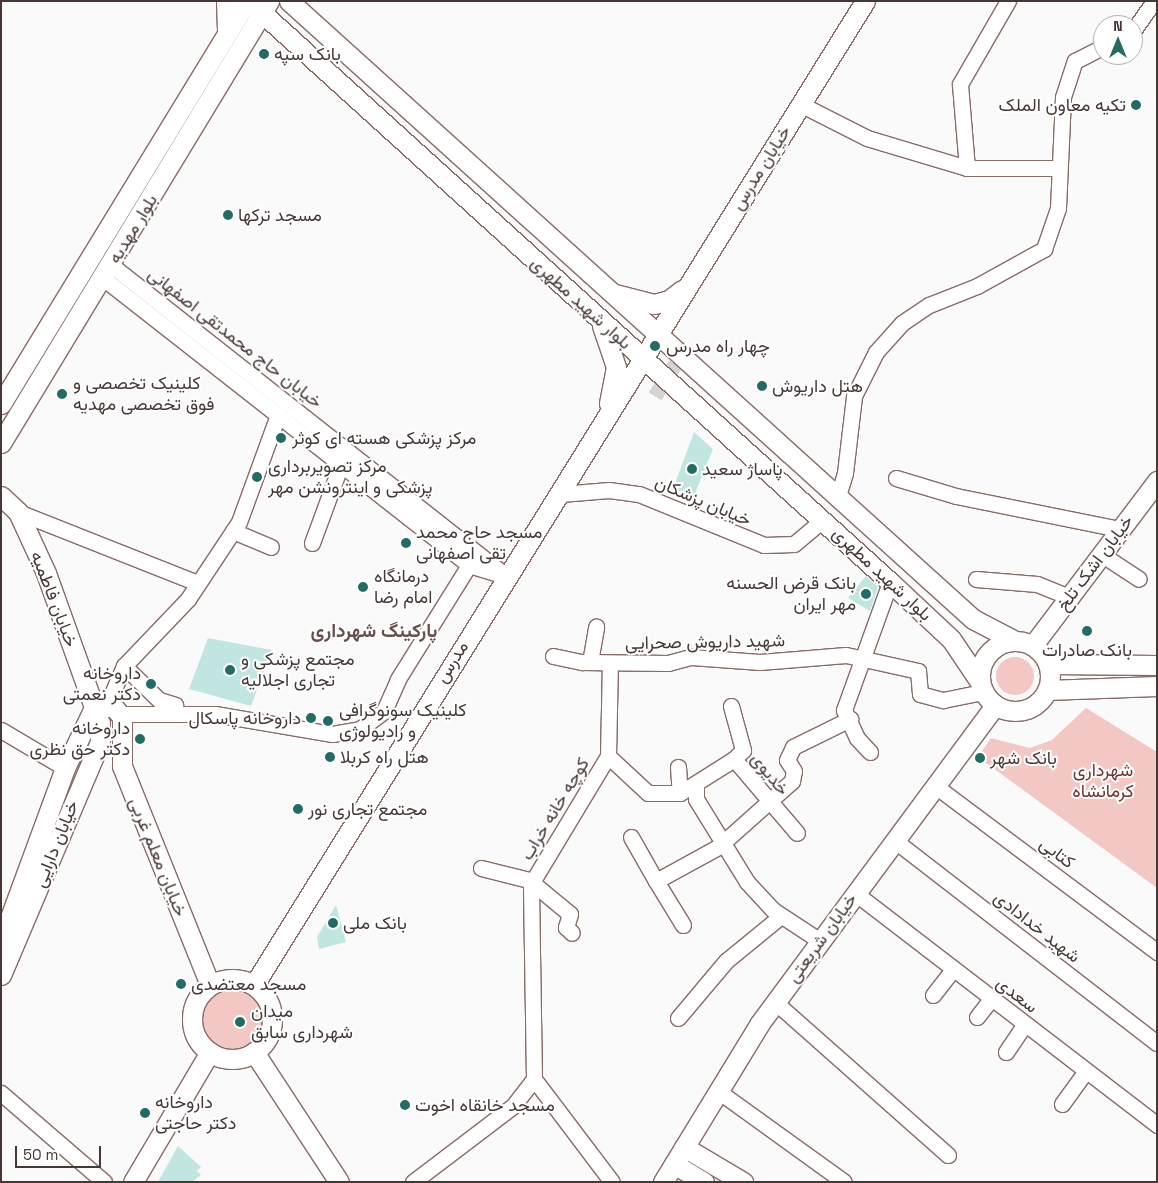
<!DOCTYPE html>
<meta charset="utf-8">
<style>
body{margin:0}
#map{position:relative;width:1158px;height:1183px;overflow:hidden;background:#fafafa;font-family:"Space Grotesk",Vazirmatn,sans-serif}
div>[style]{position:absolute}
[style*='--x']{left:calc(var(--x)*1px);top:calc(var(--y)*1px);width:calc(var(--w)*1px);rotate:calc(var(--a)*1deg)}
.green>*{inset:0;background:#f3c7c4}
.round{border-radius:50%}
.building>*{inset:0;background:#c1e6e2}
.minor-tunnel>*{height:15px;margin-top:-7.5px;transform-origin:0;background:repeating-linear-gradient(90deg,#d6d3d3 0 15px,transparent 0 23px)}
.roads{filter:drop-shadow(1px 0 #896b68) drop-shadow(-1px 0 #896b68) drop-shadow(0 1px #896b68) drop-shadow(0 -1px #896b68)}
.minor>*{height:15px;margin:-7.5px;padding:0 7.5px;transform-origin:7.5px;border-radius:7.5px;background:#fff}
.major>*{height:19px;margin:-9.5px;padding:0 9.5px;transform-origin:9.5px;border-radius:9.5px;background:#fff}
.major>.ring{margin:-9.5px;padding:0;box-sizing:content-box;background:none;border:19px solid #fff;border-radius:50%}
.dots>*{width:14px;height:14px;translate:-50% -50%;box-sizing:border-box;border:2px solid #fff;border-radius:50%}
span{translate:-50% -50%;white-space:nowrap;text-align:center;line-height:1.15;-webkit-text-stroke:4px #fff;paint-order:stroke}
.poi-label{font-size:18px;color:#463837}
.left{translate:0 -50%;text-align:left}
.right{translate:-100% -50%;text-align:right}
.street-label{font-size:18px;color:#463837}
.park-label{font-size:18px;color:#73312f}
.neighbourhood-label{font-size:19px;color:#6a4e4c;font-weight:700}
.frame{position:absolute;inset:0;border:2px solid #463837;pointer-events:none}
.north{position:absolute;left:1093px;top:15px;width:50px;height:50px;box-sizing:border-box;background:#fff;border:1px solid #b5afaf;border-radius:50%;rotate:0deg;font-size:14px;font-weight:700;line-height:20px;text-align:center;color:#463837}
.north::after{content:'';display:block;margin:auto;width:18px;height:22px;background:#226c66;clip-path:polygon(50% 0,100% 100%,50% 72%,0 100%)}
.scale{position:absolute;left:15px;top:1146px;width:86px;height:22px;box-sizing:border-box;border:2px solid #463837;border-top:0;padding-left:6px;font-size:15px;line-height:18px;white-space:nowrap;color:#463837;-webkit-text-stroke:4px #fff;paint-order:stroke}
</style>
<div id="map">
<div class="green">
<div class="round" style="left:996px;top:657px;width:38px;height:38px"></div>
<div style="clip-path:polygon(1086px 708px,1157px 752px,1157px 888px,978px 757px,991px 738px,1030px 748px,1052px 740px)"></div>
<div class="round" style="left:197px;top:984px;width:70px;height:70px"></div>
</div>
<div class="building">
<div style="clip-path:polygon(694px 432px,713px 449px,694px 496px,673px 489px)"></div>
<div style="clip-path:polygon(866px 576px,878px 587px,870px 611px,848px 598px)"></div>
<div style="clip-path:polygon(208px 638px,272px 650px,251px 706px,189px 689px)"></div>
<div style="clip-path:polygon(336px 905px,346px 942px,319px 949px,317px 937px)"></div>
<div style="clip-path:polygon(178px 1146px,201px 1167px,197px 1171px,201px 1175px,192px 1182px,158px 1182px)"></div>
</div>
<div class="minor-tunnel">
<div style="--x:655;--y:396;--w:65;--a:-57.5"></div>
</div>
<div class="roads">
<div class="minor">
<div style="--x:1133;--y:31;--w:37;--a:-55"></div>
<div style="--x:802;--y:105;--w:73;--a:26.9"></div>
<div style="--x:867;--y:138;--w:104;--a:16.7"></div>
<div style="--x:967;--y:168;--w:91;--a:0"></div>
<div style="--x:967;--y:168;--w:84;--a:-94.8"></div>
<div style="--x:960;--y:84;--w:96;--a:-60"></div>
<div style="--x:111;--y:265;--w:493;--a:38.2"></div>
<div style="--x:103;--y:278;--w:465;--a:38.1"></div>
<div style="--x:469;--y:565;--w:38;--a:17"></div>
<div style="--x:896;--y:478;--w:63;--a:16.7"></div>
<div style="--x:956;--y:496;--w:166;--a:11.4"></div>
<div style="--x:561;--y:494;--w:48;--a:-4.8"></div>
<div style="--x:609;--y:490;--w:30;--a:8"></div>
<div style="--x:639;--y:494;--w:135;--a:22.2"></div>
<div style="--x:764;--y:545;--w:30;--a:-2"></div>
<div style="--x:794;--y:544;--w:38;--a:-40"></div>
<div style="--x:838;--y:496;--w:24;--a:-73"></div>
<div style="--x:845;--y:473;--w:78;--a:-83.3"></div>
<div style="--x:854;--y:396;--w:49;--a:-63.4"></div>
<div style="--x:876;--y:352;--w:39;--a:-48"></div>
<div style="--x:902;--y:323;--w:32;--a:-34"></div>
<div style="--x:929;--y:305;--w:52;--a:-21.6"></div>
<div style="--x:977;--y:286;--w:77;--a:-28.9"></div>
<div style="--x:1044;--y:249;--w:43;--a:-71.1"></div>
<div style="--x:1058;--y:208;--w:111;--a:-87.4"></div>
<div style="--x:1063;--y:97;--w:38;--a:-72"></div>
<div style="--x:1075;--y:61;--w:31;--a:-27"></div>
<div style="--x:18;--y:512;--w:193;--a:21.6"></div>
<div style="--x:233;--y:531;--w:41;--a:22.8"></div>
<div style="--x:312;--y:543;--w:84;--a:-69.8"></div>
<div style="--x:1101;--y:554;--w:45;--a:33.3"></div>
<div style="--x:976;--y:579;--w:61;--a:4.7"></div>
<div style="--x:1037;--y:584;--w:35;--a:22"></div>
<div style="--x:553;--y:656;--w:30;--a:12"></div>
<div style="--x:582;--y:662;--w:86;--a:0.7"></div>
<div style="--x:668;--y:663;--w:24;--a:-15"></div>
<div style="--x:691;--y:657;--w:69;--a:4.1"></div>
<div style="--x:760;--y:662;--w:86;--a:-4.7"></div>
<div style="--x:846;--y:655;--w:74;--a:12.5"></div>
<div style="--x:918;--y:671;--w:23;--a:85"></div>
<div style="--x:920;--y:694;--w:24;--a:15"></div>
<div style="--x:943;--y:700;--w:41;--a:-11.3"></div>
<div style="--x:590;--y:662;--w:36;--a:-80"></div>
<div style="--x:124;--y:666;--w:49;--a:44.2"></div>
<div style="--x:159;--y:700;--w:17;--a:17"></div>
<div style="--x:107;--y:705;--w:43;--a:-66.4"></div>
<div style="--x:124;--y:666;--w:93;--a:-46.3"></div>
<div style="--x:188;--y:599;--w:92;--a:-56.5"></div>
<div style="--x:239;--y:522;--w:114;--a:-70"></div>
<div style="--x:731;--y:706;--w:46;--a:74.7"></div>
<div style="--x:743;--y:750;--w:13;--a:135"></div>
<div style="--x:122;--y:714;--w:93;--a:0"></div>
<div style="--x:215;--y:714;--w:119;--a:9.7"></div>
<div style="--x:332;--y:734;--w:28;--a:-10"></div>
<div style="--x:360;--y:729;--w:30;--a:-37"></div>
<div style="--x:384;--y:711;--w:35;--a:-66"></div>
<div style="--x:398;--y:679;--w:134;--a:-58.1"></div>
<div style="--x:1;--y:730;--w:74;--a:30.7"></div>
<div style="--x:870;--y:752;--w:19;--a:-133"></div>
<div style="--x:857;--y:738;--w:31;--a:-115"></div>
<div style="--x:844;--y:710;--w:136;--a:-70.2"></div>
<div style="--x:608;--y:756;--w:54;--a:42.8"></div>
<div style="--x:648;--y:793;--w:32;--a:0"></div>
<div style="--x:680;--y:793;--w:64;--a:-32.2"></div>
<div style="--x:734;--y:759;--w:97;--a:49.6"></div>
<div style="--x:678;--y:767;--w:26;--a:86"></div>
<div style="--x:934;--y:785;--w:279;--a:36.8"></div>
<div style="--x:696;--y:786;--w:13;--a:90"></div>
<div style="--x:696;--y:799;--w:97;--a:58.4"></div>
<div style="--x:747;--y:882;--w:38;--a:47"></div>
<div style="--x:773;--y:910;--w:56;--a:33.4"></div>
<div style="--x:631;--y:837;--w:51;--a:60.4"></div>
<div style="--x:894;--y:840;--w:332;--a:37.7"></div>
<div style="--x:481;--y:868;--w:49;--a:14"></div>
<div style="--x:529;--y:880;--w:53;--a:39.7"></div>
<div style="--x:570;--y:914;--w:14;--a:107"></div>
<div style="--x:566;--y:927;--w:8;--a:45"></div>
<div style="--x:531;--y:884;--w:149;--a:-59"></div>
<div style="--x:608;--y:756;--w:93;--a:-88.8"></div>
<div style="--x:855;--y:893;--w:381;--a:37.5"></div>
<div style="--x:683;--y:925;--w:52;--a:-121.5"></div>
<div style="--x:656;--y:881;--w:71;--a:-28.7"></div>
<div style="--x:718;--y:847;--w:99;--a:-41.7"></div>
<div style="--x:792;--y:781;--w:10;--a:-79"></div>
<div style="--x:794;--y:771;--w:13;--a:-122"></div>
<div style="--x:787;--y:760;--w:14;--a:-65"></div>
<div style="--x:793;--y:747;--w:64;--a:-26.2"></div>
<div style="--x:933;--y:995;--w:33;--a:-52"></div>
<div style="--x:775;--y:1002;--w:231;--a:41.5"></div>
<div style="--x:977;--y:1017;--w:23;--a:-52"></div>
<div style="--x:678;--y:1018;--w:75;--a:-49.9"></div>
<div style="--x:726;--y:961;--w:71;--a:-39.3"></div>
<div style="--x:1006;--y:1052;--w:32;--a:-56"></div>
<div style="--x:534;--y:1079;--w:129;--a:52.9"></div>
<div style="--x:718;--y:1091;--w:155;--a:35.8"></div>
<div style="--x:1;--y:1093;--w:136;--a:40.8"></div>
<div style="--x:1062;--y:1104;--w:39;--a:-54"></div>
<div style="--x:413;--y:1182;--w:126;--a:-37.2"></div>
<div style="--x:513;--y:1106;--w:34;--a:-52"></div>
<div style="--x:534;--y:1079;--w:195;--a:-90.9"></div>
</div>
<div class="major">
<div style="--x:226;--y:1;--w:31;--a:88"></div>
<div style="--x:249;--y:1;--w:865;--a:42.19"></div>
<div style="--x:890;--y:582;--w:83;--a:43.1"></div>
<div style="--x:951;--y:639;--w:52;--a:56"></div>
<div style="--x:289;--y:1;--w:922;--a:42.1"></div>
<div style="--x:973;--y:619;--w:47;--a:27.6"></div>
<div style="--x:615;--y:294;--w:40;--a:14.4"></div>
<div style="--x:654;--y:304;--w:16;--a:-15"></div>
<div style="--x:669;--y:300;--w:16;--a:-38"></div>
<div style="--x:602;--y:326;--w:43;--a:71.1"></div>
<div style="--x:616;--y:367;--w:37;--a:101"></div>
<div style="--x:1;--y:404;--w:472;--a:-58.6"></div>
<div style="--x:1;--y:443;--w:517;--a:-58.77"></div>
<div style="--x:1;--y:496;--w:23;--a:43"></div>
<div style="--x:18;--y:512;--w:67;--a:65.3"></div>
<div style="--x:46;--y:573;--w:145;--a:70.3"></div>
<div class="ring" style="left:980px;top:641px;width:51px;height:51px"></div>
<div style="--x:1033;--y:645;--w:206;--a:-52.9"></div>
<div style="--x:1048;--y:664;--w:109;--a:0.5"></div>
<div style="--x:1047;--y:690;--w:110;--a:-2.1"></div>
<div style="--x:1;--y:942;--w:185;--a:-69.8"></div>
<div style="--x:65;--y:768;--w:62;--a:-64.3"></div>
<div style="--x:92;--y:712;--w:21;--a:-19"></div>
<div style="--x:112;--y:705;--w:16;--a:50"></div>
<div style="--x:122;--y:717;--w:49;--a:90"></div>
<div style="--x:122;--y:766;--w:236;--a:68.1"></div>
<div style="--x:1;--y:975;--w:253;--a:-67"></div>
<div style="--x:100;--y:742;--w:19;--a:-90"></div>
<div style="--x:100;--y:723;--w:12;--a:-138"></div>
<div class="ring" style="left:192px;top:979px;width:61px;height:61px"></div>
<div style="--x:254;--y:985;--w:1158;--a:-58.16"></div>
<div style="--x:254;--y:1052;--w:155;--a:56.8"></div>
<div style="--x:684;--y:1147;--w:69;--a:30.7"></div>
<div style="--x:674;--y:1164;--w:35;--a:31"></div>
<div style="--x:133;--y:1182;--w:151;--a:-59.4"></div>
<div style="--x:663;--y:1182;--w:186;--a:-58.6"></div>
<div style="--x:760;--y:1023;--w:395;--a:-53.5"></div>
</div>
</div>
<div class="dots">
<div style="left:264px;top:54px;background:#226c66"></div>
<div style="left:1136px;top:105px;background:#226c66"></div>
<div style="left:228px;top:215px;background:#226c66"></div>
<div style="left:655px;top:346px;background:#226c66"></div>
<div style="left:762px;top:386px;background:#226c66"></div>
<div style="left:62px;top:394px;background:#226c66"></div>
<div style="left:281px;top:438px;background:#226c66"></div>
<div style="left:692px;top:469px;background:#226c66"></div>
<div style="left:257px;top:477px;background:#226c66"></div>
<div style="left:406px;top:543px;background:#226c66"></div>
<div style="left:363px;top:587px;background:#226c66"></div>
<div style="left:866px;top:594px;background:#226c66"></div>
<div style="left:1087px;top:631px;background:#226c66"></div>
<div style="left:230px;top:670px;background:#226c66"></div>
<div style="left:151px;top:684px;background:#226c66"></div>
<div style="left:311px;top:718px;background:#226c66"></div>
<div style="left:328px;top:721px;background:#226c66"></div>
<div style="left:140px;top:739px;background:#226c66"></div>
<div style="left:330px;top:757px;background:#226c66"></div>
<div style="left:980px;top:758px;background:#226c66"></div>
<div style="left:298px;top:809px;background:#226c66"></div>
<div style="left:333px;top:923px;background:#226c66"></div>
<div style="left:181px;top:984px;background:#226c66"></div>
<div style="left:240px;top:1022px;background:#226c66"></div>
<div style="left:405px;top:1105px;background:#226c66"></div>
<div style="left:145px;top:1113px;background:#226c66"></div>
</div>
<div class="poi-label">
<span class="left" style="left:274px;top:54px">بانک سپه</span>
<span class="right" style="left:1126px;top:105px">تکیه معاون الملک</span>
<span class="left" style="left:238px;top:215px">مسجد ترکها</span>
<span class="left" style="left:666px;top:346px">چهار راه مدرس</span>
<span class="left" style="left:73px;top:394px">کلینیک تخصصی و<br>فوق تخصصی مهدیه</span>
<span class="left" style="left:772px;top:386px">هتل داریوش</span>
<span class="left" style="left:292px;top:438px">مرکز پزشکی هسته ای کوثر</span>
<span class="left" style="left:268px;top:477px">مرکز تصویربرداری<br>پزشکی و اینترونشن مهر</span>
<span class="left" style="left:702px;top:469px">پاساژ سعید</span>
<span class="left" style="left:416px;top:543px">مسجد حاج محمد<br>تقی اصفهانی</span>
<span class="left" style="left:374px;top:587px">درمانگاه<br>امام رضا</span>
<span class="right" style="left:856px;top:594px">بانک قرض الحسنه<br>مهر ایران</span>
<span style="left:1087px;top:650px">بانک صادرات</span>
<span class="left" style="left:241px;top:670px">مجتمع پزشکی و<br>تجاری اجلالیه</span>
<span class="right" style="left:141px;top:684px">داروخانه<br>دکتر نعمتی</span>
<span class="left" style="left:339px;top:721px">کلینیک سونوگرافی<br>و رادیولوژی</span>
<span class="right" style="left:301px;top:718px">داروخانه پاسکال</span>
<span class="right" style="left:130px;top:739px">داروخانه<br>دکتر حق نظری</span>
<span class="left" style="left:340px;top:757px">هتل راه کربلا</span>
<span class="left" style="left:990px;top:758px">بانک شهر</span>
<span class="left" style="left:308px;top:809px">مجتمع تجاری نور</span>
<span class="left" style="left:343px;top:923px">بانک ملی</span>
<span class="left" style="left:191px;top:984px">مسجد معتضدی</span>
<span class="left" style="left:251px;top:1022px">میدان<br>شهرداری سابق</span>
<span class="left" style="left:155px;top:1113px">داروخانه<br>دکتر حاجتی</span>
<span class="left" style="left:415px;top:1105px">مسجد خانقاه اخوت</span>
</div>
<div class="street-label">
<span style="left:761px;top:168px;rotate:-58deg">خیابان مدرس</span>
<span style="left:133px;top:229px;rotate:-59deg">بلوار مهدیه</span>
<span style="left:581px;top:303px;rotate:42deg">بلوار شهید مطهری</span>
<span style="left:235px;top:338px;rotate:38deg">خیابان حاج محمدتقی اصفهانی</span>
<span style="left:703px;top:501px;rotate:23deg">خیابان پزشکان</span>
<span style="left:1095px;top:563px;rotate:-53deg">خیابان اشک تلخ</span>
<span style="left:882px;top:574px;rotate:43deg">بلوار شهید مطهری</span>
<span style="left:54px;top:599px;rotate:69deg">خیابان فاطمیه</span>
<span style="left:705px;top:642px;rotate:-1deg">شهید داریوش صحرایی</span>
<span style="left:452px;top:662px;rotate:-58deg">مدرس</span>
<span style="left:770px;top:774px;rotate:51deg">خدیوی</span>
<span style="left:555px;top:809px;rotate:-59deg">کوچه خانه خراب</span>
<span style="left:56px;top:844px;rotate:-68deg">خیابان دارایی</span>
<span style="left:1057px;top:853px;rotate:37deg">کتابی</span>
<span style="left:158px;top:857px;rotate:68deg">خیابان معلم غربی</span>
<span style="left:1037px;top:927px;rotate:38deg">شهید خدادادی</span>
<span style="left:822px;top:938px;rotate:-54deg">خیابان شریعتی</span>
<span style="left:1017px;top:995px;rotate:38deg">سعدی</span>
</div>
<div class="park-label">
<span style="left:1103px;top:781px">شهرداری<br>کرمانشاه</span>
</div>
<div class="neighbourhood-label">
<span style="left:374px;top:631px">پارکینگ شهرداری</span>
</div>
<div class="frame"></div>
<div class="north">N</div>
<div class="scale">50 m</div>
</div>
